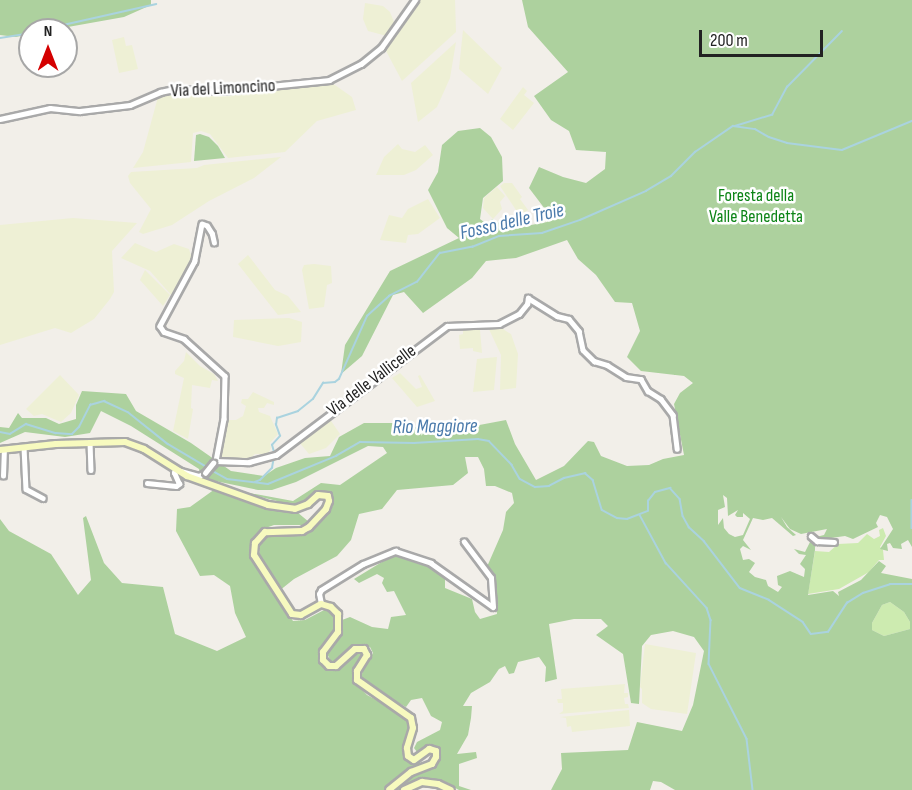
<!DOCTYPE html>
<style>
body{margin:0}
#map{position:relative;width:912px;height:790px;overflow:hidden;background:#f2efe9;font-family:"Sofia Sans Condensed",sans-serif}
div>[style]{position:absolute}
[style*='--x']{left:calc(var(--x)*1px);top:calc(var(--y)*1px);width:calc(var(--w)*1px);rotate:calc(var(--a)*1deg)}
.farmland>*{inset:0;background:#eef0d5}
.grass>*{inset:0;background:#cdebb0}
.forest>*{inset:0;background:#add19e}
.stream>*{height:1.5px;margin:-0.75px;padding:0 0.75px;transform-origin:0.75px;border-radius:0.75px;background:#aad3df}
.roads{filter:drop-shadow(2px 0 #a9a9a9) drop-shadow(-2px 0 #a9a9a9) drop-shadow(0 2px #a9a9a9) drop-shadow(0 -2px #a9a9a9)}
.street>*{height:4.5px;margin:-2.25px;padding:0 2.25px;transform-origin:2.25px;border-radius:2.25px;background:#fff}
.secondary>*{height:6px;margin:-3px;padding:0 3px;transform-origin:3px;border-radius:3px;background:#f7fabf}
.bridges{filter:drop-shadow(2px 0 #a9a9a9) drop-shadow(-2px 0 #a9a9a9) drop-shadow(0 2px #a9a9a9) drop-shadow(0 -2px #a9a9a9)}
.street-bridge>*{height:4.5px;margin:-2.25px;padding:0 2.25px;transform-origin:2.25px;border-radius:2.25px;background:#fff}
span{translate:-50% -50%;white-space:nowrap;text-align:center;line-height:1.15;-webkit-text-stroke:5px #fff;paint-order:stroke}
.street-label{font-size:18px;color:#222}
.park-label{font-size:18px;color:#0c8416}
.water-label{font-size:20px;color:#4a7aab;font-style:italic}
.north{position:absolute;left:18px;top:18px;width:60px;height:60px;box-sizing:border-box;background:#fff;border:2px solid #a7a7a7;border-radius:50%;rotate:0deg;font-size:16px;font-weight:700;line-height:24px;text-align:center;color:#222}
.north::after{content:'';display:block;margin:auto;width:21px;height:27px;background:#d40000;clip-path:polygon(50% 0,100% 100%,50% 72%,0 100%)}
.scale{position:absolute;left:699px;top:30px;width:124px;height:27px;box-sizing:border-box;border:3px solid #222;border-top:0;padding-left:8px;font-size:18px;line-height:21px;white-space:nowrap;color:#222;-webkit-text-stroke:4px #fff;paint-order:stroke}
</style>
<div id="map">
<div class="farmland">
<div style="clip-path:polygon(420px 0,455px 0,456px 32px,402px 81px,385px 49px)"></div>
<div style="clip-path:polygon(365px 3px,383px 6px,390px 12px,394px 22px,387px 36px,368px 31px,363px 19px)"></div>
<div style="clip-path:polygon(463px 30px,502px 68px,488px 94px,459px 69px)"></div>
<div style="clip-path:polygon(124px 37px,126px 46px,132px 45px,138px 69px,119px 73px,112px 40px)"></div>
<div style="clip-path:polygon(456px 42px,450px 78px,437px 107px,418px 122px,411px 83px)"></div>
<div style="clip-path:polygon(332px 83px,352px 97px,356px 110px,317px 121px,285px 152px,228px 158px,210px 134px,201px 131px,193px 133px,191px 162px,133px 168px,143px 152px,158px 97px,167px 93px,221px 95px)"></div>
<div style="clip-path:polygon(523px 87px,527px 91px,524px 95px,534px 103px,513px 130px,500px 119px)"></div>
<div style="clip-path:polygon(398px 144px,402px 149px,415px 152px,425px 145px,433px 155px,416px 170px,404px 175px,376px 175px,384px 157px)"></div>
<div style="clip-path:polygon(281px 157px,254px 178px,209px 201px,172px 225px,143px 234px,139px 232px,151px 209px,130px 183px,128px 176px,131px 172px,197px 168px,204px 165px)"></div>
<div style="clip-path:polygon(504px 183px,512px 183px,522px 197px,520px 199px,528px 210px,520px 216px,500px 186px)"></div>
<div style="clip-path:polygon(497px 187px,505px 196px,500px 202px,502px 209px,493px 219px,483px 208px,484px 198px)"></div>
<div style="clip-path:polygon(428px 199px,440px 218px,418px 234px,408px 235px,406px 243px,380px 240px,389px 215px,402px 218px,408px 209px)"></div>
<div style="clip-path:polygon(73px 218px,137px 223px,112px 251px,114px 292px,110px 299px,94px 319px,71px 333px,55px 328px,0 345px,0 225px)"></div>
<div style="clip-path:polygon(135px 243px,156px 252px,174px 244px,189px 249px,192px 259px,172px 296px,150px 271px,121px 258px)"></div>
<div style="clip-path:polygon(248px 255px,275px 290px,288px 296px,301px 312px,278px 315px,238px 264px)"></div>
<div style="clip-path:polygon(314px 264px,331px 266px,332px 283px,327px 285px,324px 307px,309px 309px,302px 270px,304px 265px)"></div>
<div style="clip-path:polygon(145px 270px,170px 295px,163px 306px,140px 280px)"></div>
<div style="clip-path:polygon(289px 318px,302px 322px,301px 342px,278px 346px,233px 337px,234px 320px)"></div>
<div style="clip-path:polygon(498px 326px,511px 334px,518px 354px,516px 388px,500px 390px,501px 355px,488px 327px)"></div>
<div style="clip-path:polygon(463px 330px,480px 330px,482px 353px,473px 351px,473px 348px,460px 349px,459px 335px,463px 334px)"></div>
<div style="clip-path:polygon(186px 352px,200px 366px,214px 374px,218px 381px,212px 380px,210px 388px,192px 385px,191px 408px,193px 409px,188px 439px,173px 431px,184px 378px,175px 374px,175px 371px,184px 361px)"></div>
<div style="clip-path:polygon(497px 357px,494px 390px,473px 392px,477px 359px)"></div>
<div style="clip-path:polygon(400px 373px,416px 389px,422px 387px,418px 376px,420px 375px,435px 401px,417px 407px,392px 378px)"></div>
<div style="clip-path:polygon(60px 375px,79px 395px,71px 413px,61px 422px,42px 414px,34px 416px,26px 409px)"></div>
<div style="clip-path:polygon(253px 392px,274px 402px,274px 405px,267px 403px,264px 408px,258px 408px,259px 412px,270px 416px,278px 434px,270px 443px,271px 448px,268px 454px,255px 454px,248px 460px,232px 460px,218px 457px,227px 420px,236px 420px,243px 416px,246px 406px,241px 403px,242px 399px,248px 399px)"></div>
<div style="clip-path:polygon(329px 418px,340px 434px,326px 448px,309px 454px,299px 442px)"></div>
<div style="clip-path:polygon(645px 644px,696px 653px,687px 714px,651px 709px,642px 703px,642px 689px,640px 687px)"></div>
<div style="clip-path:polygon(625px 684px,624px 693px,628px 693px,628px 697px,624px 698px,625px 704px,628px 704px,629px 708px,559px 714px,563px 711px,563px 703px,558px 703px,557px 699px,562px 699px,561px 689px)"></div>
<div style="clip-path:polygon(629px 710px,630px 726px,572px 732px,571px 726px,567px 727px,566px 718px,560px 717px)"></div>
</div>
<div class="grass">
<div style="clip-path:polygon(883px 528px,886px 536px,880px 547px,883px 550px,884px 560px,879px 560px,869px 572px,839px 589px,808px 594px,815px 551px,829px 552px,838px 544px,858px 543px,867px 534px,874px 539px,880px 536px,879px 530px)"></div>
<div style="clip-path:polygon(890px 602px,904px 612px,910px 622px,910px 629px,884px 636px,872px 630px,872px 623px,882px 605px)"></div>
</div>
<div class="forest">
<div style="clip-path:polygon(0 0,151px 0,151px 5px,124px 17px,51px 30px,30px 30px,30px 34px,16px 37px,0 35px)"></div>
<div style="clip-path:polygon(evenodd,522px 0,912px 0,912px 547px,908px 540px,901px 544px,902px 549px,893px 548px,890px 543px,887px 544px,888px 551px,880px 549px,893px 529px,887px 517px,880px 515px,876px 523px,878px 527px,853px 539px,845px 536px,817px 540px,816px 537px,824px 535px,827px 529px,801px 534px,790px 529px,781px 517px,787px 527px,796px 535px,793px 536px,772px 518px,763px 520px,753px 518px,743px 540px,751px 550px,743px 546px,740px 549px,743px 560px,749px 559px,755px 563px,749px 572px,755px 577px,766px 580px,768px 586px,778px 592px,782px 587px,778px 585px,777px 576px,790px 571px,804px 577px,805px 569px,800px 564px,806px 555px,799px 554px,794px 549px,805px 552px,811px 540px,815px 542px,815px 550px,808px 595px,833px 591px,839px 596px,838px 592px,861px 580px,879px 561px,886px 566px,881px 573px,912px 579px,912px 790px,675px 790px,661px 782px,653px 781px,650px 790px,551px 790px,562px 769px,561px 753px,628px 750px,637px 722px,682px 731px,693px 705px,704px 651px,694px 637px,673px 631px,651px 635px,642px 646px,639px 704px,631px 703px,623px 654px,596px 635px,608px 626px,601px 619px,574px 619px,549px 624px,557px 679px,545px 682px,546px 667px,539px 657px,518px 662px,514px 673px,509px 674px,505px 666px,499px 669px,490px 682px,471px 693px,463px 706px,472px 706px,471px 718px,468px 735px,457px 754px,476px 752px,477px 758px,459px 764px,459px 786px,471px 790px,459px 790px,444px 782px,430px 780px,412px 782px,402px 790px,393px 790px,413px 773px,434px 767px,439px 760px,440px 753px,436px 747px,427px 745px,417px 752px,414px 748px,417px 742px,440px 730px,442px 722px,431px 716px,422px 698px,411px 700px,406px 707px,366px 685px,361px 678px,363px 670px,373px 653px,370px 647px,359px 645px,340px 661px,331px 661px,327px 654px,329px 648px,341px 634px,342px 620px,350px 617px,372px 627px,388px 629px,391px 617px,406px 615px,394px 591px,387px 592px,382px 583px,384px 578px,377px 574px,359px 583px,354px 579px,400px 551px,435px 565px,445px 577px,445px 588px,472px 599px,475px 612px,480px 619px,497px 614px,492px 580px,486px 569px,503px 530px,506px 512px,514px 503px,512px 493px,495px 486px,486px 486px,484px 469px,478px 457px,465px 457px,468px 473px,453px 485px,397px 490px,382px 509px,359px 514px,351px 540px,337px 556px,294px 579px,279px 591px,259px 559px,260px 543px,263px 538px,272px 534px,309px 531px,331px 510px,334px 501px,332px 493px,320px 490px,303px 504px,293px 505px,233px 490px,293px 501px,321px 483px,340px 485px,387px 453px,383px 447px,368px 446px,296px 482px,272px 490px,258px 490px,201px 478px,199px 469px,131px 426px,101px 411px,90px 433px,65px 437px,25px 432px,0 443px,0 427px,9px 428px,18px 413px,22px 418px,46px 418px,59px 424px,76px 419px,76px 405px,82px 391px,126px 394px,136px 411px,191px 443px,231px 471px,264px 476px,276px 468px,305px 458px,330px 456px,339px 437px,364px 423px,396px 423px,409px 428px,440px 424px,474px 426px,506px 420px,515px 444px,536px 480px,564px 466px,588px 441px,594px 442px,601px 456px,627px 466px,649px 465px,663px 459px,684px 455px,674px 404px,680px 393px,693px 383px,684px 376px,641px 371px,627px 357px,640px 331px,632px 303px,615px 302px,596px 275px,578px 259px,567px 240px,516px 258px,486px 261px,472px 278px,423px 313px,404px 292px,393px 295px,362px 356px,341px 374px,345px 345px,390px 271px,459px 238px,447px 228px,428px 190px,438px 172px,442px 145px,458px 131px,480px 128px,491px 137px,502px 157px,503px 181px,483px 198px,480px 219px,488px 225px,492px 219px,510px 229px,547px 222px,548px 213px,529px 188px,539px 167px,563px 177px,586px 183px,605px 169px,606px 152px,576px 150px,569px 131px,551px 120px,534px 96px,568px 72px,528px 27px,522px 0,723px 495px,727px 498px,728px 516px,738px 510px,735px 515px,737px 517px,743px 517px,743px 513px,750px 519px,743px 535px,735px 537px,729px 534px,724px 528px,723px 518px,718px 525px,718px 510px,725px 507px,723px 495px,522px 0,890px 602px,904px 612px,910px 622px,910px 629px,884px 636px,872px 630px,872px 623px,882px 605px,890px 602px)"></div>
<div style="clip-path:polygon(200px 134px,209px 137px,218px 146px,225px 158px,194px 161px,196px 135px)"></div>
<div style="clip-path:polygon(215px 489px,272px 507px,297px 512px,309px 522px,309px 525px,274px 525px,263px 529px,252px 540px,249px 550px,251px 558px,293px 621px,305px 620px,326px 609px,337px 617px,335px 635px,323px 649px,328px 668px,337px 670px,355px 653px,363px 653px,364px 659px,356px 672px,356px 683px,367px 695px,407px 716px,411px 726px,407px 756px,416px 764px,392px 782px,387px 790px,0 790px,0 519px,9px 531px,51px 554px,78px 595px,91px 580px,83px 518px,86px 516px,104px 563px,122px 583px,163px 587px,175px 634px,217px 651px,246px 637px,235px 613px,230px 586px,214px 575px,200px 576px,176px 531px,177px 509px,190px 507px)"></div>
</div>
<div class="stream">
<div style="--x:41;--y:30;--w:118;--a:-12.7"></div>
<div style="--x:0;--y:38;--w:30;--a:-9"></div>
<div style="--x:735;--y:126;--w:39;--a:-17"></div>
<div style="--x:772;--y:115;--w:32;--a:-62"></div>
<div style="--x:787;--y:87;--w:78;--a:-45.5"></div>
<div style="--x:0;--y:432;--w:10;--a:11"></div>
<div style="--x:10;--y:434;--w:19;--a:-32"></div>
<div style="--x:26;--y:424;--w:31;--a:17"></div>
<div style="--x:56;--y:433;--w:16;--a:4"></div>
<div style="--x:72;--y:434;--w:10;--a:-45"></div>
<div style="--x:79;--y:427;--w:25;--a:-63"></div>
<div style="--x:90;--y:405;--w:15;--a:-16"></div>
<div style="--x:104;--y:401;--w:26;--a:25"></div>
<div style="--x:128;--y:412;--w:51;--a:38.7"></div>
<div style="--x:168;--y:444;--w:45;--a:30.5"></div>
<div style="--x:274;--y:452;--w:7;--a:-106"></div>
<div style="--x:272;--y:445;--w:12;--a:-48"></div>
<div style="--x:280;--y:436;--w:12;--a:-110"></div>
<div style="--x:276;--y:425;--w:7;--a:-82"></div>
<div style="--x:277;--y:418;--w:22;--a:-18"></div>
<div style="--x:298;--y:411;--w:19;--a:-39"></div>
<div style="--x:313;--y:399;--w:19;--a:-58"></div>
<div style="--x:323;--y:383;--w:12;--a:-5"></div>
<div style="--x:335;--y:382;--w:5;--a:-37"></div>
<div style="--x:339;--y:379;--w:69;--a:-66"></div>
<div style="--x:367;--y:316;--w:30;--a:-42"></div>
<div style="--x:389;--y:296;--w:31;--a:-27"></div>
<div style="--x:417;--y:282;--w:37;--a:-52"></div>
<div style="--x:440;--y:253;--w:33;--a:-11"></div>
<div style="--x:472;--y:247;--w:29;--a:-22"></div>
<div style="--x:499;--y:236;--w:43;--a:-4"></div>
<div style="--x:542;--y:233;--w:40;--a:-18.9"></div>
<div style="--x:580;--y:220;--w:72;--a:-23.7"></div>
<div style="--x:646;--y:191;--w:29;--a:-31"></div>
<div style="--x:671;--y:176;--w:34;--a:-45"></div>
<div style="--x:695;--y:152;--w:46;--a:-34.4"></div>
<div style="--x:733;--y:126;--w:22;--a:8"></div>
<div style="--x:755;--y:129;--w:16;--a:30"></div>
<div style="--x:769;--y:137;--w:19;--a:18"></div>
<div style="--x:787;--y:143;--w:55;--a:7.3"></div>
<div style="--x:842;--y:150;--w:76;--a:-22.5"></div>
<div style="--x:211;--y:470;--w:18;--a:29"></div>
<div style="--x:227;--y:479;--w:41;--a:7"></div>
<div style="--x:268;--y:484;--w:74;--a:-22.4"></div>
<div style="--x:336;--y:456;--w:28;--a:-30"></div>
<div style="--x:360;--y:442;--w:54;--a:1.1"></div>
<div style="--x:414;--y:443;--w:64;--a:-3.6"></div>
<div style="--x:478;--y:439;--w:11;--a:10"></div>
<div style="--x:489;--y:441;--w:33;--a:46"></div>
<div style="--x:512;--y:465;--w:16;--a:60"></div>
<div style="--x:520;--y:479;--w:17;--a:28"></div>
<div style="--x:535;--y:487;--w:14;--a:-4"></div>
<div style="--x:549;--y:486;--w:17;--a:-28"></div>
<div style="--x:564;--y:478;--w:22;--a:-13"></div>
<div style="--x:585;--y:473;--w:11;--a:41"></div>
<div style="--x:593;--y:480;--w:31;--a:73"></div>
<div style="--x:602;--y:510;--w:17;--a:28"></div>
<div style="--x:617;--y:518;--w:10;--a:6"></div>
<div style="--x:627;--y:519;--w:22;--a:-21"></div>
<div style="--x:648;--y:511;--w:10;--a:-90"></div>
<div style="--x:648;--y:501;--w:11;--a:-52"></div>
<div style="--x:655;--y:492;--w:16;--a:-15"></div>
<div style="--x:670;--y:488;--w:15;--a:48"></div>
<div style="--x:680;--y:499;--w:17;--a:80"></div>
<div style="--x:683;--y:516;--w:13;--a:61"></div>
<div style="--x:689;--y:527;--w:21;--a:43"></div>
<div style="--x:704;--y:541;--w:59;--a:52.5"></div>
<div style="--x:740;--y:588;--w:31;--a:22"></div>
<div style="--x:769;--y:600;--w:40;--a:32.9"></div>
<div style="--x:803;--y:622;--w:14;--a:56"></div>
<div style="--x:811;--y:634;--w:17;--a:-7"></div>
<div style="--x:828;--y:632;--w:35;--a:-57"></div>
<div style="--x:847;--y:603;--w:19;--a:-32"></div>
<div style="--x:863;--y:593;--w:28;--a:-18"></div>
<div style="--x:890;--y:584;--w:22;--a:0"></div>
<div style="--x:255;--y:482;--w:5;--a:-22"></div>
<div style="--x:260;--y:480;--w:17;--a:-45"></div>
<div style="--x:272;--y:468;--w:11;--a:-80"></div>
<div style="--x:912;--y:500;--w:28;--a:90"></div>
<div style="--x:640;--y:515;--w:55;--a:61.6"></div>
<div style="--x:666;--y:563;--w:61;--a:47.7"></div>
<div style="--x:707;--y:608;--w:13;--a:72"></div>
<div style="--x:711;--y:620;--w:44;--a:92.6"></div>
<div style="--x:709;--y:664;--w:84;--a:63.1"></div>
<div style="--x:747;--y:739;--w:51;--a:83.3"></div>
</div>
<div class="roads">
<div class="street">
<div style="--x:0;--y:119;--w:51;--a:-12.4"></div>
<div style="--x:50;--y:108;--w:30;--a:6"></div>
<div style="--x:80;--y:111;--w:50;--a:-6.8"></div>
<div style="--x:130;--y:105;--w:33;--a:-23"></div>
<div style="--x:160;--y:92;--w:14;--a:-12"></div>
<div style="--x:174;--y:89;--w:47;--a:2.4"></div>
<div style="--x:221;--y:91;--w:109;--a:-5.8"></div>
<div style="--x:329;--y:80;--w:36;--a:-27"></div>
<div style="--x:361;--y:64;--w:26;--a:-39"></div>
<div style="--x:381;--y:48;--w:59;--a:-54.7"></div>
<div style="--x:214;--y:243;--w:9;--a:-103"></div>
<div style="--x:212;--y:234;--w:9;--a:-122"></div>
<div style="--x:207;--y:226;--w:5;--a:-158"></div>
<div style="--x:202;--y:224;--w:38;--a:101"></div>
<div style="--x:195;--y:261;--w:74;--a:118.3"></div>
<div style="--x:160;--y:326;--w:7;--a:56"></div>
<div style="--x:164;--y:332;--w:21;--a:19"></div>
<div style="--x:184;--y:339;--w:55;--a:42.1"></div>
<div style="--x:225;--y:376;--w:43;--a:91.3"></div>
<div style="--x:224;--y:419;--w:43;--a:100.8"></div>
<div style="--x:90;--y:442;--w:28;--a:88"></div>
<div style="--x:24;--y:447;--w:42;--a:87.3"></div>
<div style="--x:26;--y:489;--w:19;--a:28"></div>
<div style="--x:177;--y:470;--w:23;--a:15"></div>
<div style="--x:199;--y:476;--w:7;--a:-27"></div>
<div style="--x:205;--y:473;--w:16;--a:-47"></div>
<div style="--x:216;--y:461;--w:33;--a:2"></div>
<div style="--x:249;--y:462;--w:28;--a:-15"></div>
<div style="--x:276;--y:455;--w:214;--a:-37"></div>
<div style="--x:447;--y:326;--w:52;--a:-2.2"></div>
<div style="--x:499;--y:324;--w:22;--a:-27"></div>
<div style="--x:519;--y:314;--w:13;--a:-51"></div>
<div style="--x:527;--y:304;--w:6;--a:-81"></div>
<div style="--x:528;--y:298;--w:34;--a:32"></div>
<div style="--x:557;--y:316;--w:12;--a:14"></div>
<div style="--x:569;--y:319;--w:16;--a:50"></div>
<div style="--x:579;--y:331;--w:19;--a:78"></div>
<div style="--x:583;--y:350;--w:16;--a:45"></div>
<div style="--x:594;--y:361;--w:14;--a:17"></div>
<div style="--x:607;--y:365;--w:22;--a:32"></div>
<div style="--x:626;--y:377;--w:15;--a:8"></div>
<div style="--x:641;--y:379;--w:14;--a:60"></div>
<div style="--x:648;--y:391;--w:15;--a:32"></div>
<div style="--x:661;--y:399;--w:20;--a:53"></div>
<div style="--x:673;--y:415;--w:34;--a:83"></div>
<div style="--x:3;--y:476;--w:26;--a:-88"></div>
<div style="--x:147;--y:483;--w:29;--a:6"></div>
<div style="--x:176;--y:486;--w:4;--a:-34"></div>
<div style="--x:179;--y:484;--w:12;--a:-114"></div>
<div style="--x:174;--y:473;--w:4;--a:-76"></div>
<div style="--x:811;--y:536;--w:8;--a:40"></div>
<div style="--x:817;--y:541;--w:17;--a:3"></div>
<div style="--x:321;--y:604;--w:10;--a:-101"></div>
<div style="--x:319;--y:594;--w:4;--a:-63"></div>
<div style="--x:321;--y:590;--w:49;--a:-31.8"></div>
<div style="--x:363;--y:564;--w:35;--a:-22"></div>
<div style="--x:395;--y:551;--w:38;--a:18"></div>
<div style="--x:431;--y:563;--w:76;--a:35.4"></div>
<div style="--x:493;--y:607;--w:29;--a:-94"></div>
<div style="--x:491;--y:578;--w:45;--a:-126.9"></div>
</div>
<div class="secondary">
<div style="--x:0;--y:450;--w:56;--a:-6.1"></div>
<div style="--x:56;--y:444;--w:69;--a:-1.7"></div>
<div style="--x:125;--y:442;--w:20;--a:20"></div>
<div style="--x:144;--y:449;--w:51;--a:32.1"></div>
<div style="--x:187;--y:476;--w:86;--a:19.7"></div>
<div style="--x:268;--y:505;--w:27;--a:8"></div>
<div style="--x:295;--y:509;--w:14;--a:-21"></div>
<div style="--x:308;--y:504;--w:13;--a:-42"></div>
<div style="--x:318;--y:495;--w:10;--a:6"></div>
<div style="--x:328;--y:496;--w:5;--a:79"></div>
<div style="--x:329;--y:501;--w:9;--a:111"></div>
<div style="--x:326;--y:509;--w:25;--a:133"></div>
<div style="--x:309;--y:527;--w:8;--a:150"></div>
<div style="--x:302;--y:531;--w:37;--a:178"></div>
<div style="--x:265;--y:532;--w:15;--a:132"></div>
<div style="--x:255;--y:543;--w:12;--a:95"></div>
<div style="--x:254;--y:555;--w:70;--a:57.2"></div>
<div style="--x:292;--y:614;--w:9;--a:6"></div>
<div style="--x:301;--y:615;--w:23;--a:-29"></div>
<div style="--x:321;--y:604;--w:10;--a:17"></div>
<div style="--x:331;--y:607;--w:10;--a:45"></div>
<div style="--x:338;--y:614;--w:18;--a:90"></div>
<div style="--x:338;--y:632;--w:25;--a:127"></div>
<div style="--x:323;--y:652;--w:8;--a:90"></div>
<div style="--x:323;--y:660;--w:8;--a:45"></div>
<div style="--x:329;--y:666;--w:7;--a:0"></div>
<div style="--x:336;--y:666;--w:25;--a:-42"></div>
<div style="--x:355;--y:649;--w:9;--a:0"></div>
<div style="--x:364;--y:649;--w:7;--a:63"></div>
<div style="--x:367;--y:655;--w:19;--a:122"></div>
<div style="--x:357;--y:671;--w:9;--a:90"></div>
<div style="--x:357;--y:680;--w:66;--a:35.1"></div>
<div style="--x:411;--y:718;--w:10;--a:79"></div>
<div style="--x:413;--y:728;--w:21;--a:107"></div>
<div style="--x:407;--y:748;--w:8;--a:83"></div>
<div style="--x:408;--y:756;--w:7;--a:34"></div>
<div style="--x:414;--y:760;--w:19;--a:-36"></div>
<div style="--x:429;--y:749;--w:7;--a:16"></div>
<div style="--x:436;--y:751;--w:6;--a:90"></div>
<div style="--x:436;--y:757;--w:8;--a:120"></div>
<div style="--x:432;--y:764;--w:22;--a:159"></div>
<div style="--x:411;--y:772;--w:28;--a:141"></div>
<div style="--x:404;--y:790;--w:20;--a:-24"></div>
<div style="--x:422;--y:782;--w:16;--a:7"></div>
<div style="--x:438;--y:784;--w:14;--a:25"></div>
</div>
</div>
<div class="bridges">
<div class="street-bridge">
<div style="--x:205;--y:473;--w:13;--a:-51"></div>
</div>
</div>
<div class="street-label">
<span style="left:223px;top:89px;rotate:-3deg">Via del Limoncino</span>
<span style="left:372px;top:381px;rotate:-37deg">Via delle Vallicelle</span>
</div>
<div class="park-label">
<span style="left:756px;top:207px">Foresta della<br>Valle Benedetta</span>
</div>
<div class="water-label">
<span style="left:512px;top:222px;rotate:-13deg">Fosso delle Troie</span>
<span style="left:435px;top:427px;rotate:-1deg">Rio Maggiore</span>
</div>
<div class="north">N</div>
<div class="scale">200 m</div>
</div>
